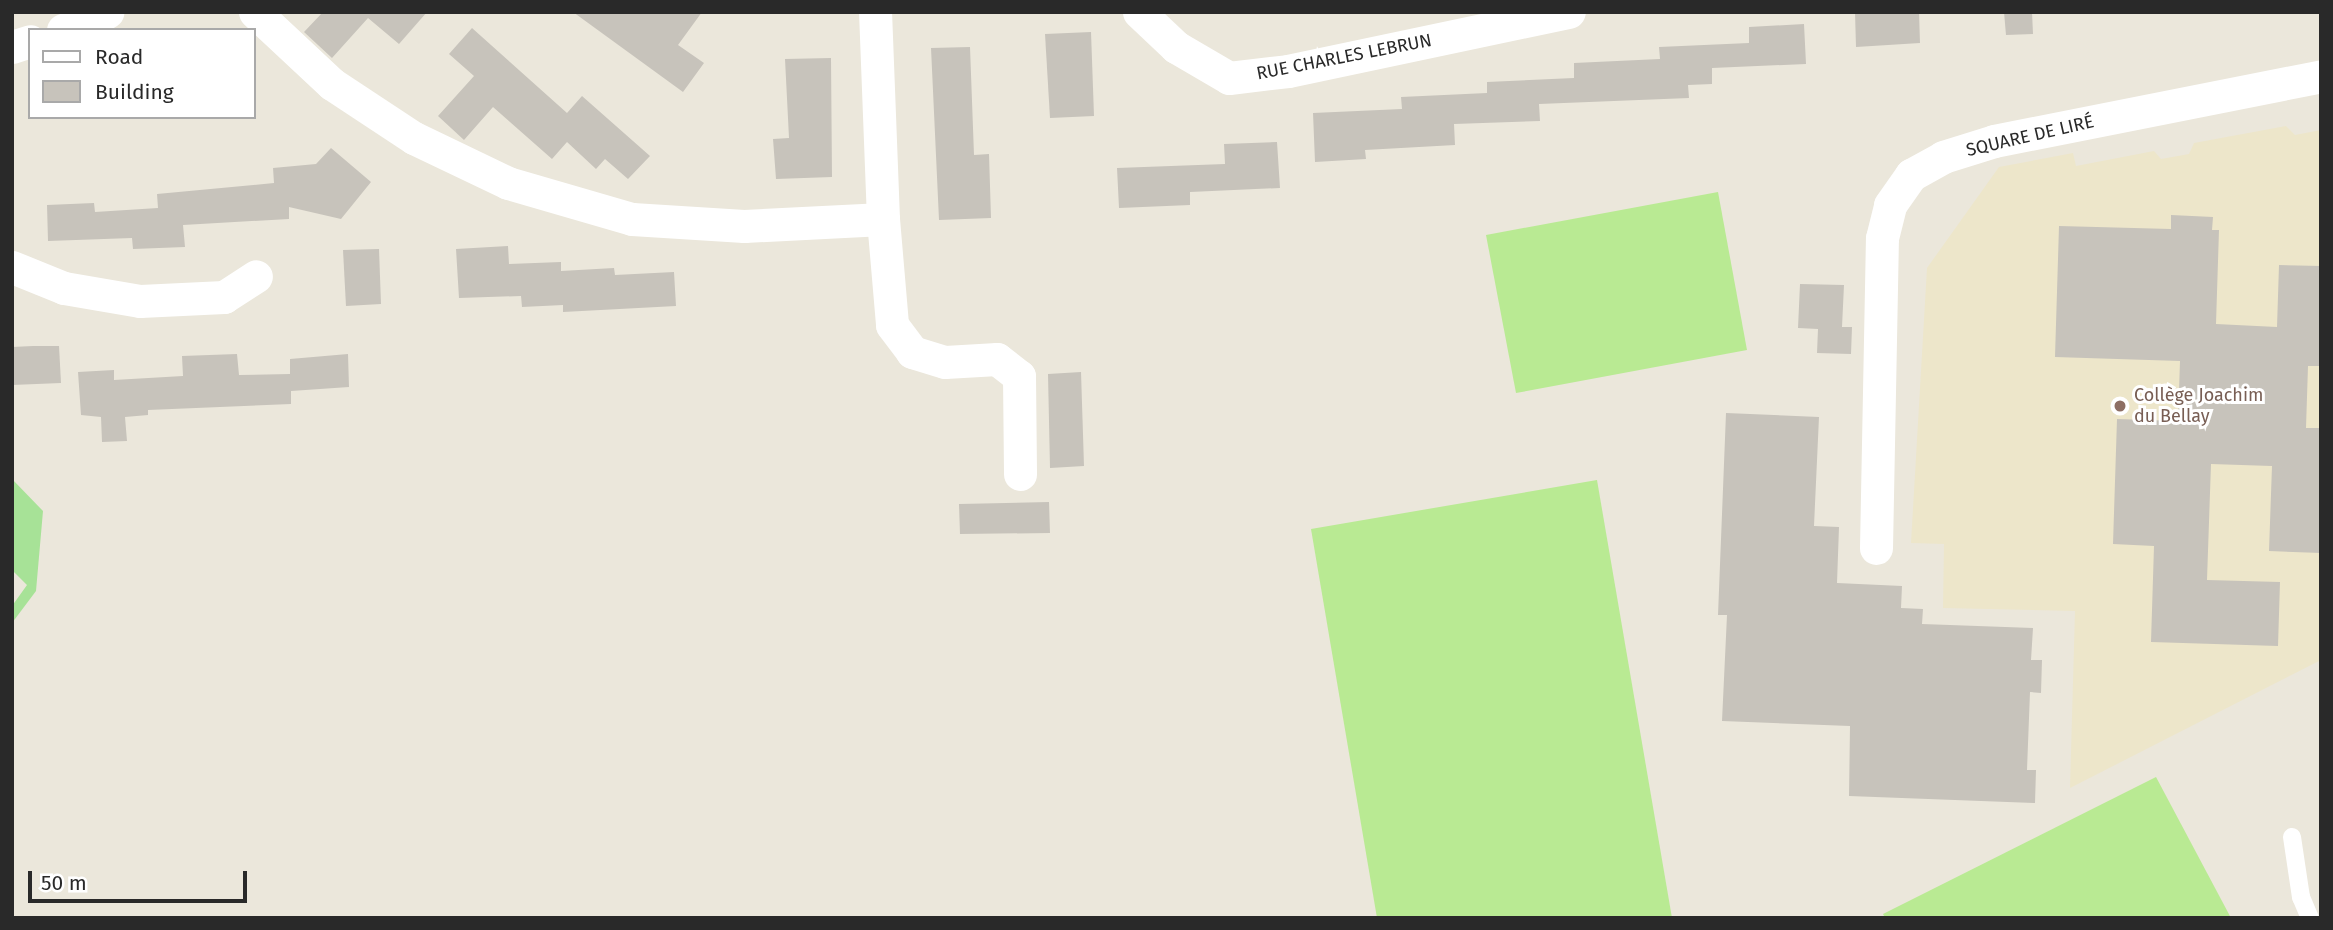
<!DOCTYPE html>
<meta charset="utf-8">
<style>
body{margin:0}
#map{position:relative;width:2333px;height:930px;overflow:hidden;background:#ebe7db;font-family:"Fira Sans",sans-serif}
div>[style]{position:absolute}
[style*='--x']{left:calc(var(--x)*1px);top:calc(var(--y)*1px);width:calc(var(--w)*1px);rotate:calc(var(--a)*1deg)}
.education>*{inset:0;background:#ede6ca}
.green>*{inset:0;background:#a7e297}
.pitch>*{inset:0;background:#b9ea93}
.building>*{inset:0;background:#c7c3bb}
.service>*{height:18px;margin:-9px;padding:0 9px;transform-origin:9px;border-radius:9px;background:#fff}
.minor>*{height:33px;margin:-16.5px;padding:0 16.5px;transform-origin:16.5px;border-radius:16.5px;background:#fff}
.dots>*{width:19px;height:19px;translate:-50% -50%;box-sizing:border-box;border:4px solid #fff;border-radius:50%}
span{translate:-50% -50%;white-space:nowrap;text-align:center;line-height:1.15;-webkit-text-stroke:6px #fff;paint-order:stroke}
.street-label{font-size:18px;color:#292929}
.education-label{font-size:18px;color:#785e54}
.left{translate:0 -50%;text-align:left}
.frame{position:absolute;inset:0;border:14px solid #292929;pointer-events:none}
.legend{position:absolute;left:28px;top:28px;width:228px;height:91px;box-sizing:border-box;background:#fff;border:2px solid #a9a9a9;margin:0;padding:9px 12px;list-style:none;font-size:21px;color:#292929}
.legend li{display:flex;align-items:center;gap:14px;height:35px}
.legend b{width:35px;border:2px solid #a9a9a9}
.scale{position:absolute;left:28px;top:871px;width:219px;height:32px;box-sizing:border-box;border:4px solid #292929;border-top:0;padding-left:9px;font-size:21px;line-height:24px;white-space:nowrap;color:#292929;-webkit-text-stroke:5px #fff;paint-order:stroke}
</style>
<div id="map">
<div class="education">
<div style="clip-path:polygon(2286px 126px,2295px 135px,2321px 130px,2321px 660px,2070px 788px,2075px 611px,1943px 608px,1944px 544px,1911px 543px,1927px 268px,1999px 167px,2073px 153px,2076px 166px,2154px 151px,2161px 159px,2189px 154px,2194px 143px)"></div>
</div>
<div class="green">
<div style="clip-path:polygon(12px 479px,43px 511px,36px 591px,12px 623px,12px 606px,27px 585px,12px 570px)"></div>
</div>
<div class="pitch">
<div style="clip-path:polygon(1718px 192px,1747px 350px,1516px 393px,1486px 235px)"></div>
<div style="clip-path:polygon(1597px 480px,1672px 918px,1377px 918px,1311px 529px)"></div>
<div style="clip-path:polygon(2156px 777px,2231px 918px,1885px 918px,1883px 914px)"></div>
</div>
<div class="building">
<div style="clip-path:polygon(323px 12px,427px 12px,399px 44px,368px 18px,332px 58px,304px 32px)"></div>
<div style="clip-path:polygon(573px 12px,702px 12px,678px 45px,704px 63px,683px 92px)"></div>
<div style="clip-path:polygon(1855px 12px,1919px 12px,1920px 43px,1856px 47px)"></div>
<div style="clip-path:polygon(2004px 12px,2032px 12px,2033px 34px,2006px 35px)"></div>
<div style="clip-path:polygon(1804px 24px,1806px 64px,1712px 68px,1712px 84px,1688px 85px,1689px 98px,1539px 104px,1540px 121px,1454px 124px,1455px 145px,1365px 150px,1366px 159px,1315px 162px,1313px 113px,1402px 109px,1401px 97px,1487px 93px,1487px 82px,1574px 78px,1574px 63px,1660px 59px,1659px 47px,1749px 43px,1749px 27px)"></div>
<div style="clip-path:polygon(472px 28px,567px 113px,582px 96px,650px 156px,628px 179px,605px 159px,596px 169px,567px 142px,552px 159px,493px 107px,464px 140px,438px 116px,474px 76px,449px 54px)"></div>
<div style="clip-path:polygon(1091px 32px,1094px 116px,1050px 118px,1045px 34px)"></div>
<div style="clip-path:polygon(970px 47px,974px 155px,989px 154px,991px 218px,939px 220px,931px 48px)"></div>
<div style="clip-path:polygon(831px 58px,832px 177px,776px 179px,773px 139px,789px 138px,785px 59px)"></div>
<div style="clip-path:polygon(1277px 142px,1280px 188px,1190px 192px,1190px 205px,1119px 208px,1117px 168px,1225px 164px,1224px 144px)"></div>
<div style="clip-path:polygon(331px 148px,371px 182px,341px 219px,289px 207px,289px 219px,183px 225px,185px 247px,133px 249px,132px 238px,48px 241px,47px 205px,94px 203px,95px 212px,158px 208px,157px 194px,274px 183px,273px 168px,316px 164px)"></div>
<div style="clip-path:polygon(2171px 215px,2213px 217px,2212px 230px,2219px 230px,2216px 324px,2277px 327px,2279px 265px,2321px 266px,2321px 366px,2308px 366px,2306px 428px,2321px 428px,2321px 553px,2269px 551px,2272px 466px,2211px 464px,2207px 580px,2280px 582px,2278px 646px,2151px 642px,2154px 546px,2113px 544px,2117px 419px,2178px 421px,2180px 361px,2055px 357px,2059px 226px,2171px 229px)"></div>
<div style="clip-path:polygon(508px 246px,509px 264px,561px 262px,561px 271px,614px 268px,615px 275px,674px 272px,676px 306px,563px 312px,563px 305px,522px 307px,521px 296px,459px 298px,456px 249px)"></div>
<div style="clip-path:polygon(379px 249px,381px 304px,346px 306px,343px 250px)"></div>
<div style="clip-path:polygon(1800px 284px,1844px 285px,1842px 327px,1852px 327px,1851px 354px,1817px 353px,1818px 329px,1798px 328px)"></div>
<div style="clip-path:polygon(33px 346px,59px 346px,61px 383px,12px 385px,12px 347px)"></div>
<div style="clip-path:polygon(237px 354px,239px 375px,290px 374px,290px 359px,348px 354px,349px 387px,291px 391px,291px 404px,148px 410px,148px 415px,125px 417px,127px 441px,102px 442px,101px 417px,81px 415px,78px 372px,114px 370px,114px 380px,183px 376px,182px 356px)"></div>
<div style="clip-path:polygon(1081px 372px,1084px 466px,1050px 468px,1048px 374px)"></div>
<div style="clip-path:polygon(1726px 413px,1819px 417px,1814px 526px,1839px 527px,1837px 583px,1902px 586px,1901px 608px,1923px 609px,1922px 624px,2033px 628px,2031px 660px,2042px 660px,2041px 693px,2030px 692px,2027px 770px,2036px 770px,2035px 803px,1849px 796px,1850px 726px,1722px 721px,1727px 615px,1718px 615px)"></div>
<div style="clip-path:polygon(1049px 502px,1050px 533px,960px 534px,959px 504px)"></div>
</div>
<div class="service">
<div style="--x:2292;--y:837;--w:61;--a:81.5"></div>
<div style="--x:2301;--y:897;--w:23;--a:67"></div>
</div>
<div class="minor">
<div style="--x:255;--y:12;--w:105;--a:43.1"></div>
<div style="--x:332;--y:84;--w:98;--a:33.4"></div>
<div style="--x:414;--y:138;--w:104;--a:25.6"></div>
<div style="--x:508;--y:183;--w:129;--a:16.2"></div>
<div style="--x:632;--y:219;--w:112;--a:3.6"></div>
<div style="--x:744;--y:226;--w:139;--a:-2.9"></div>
<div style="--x:883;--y:219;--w:207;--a:-92.2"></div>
<div style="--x:1139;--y:12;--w:51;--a:43.4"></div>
<div style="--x:1176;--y:47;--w:61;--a:30.3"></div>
<div style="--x:1229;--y:78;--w:59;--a:-6.8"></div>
<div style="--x:1288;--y:71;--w:287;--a:-11.9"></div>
<div style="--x:63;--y:30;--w:48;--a:-22.2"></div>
<div style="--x:12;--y:47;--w:19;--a:-18"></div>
<div style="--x:883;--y:219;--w:106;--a:85.1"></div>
<div style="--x:892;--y:325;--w:34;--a:53"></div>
<div style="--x:912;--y:352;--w:34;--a:17"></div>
<div style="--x:945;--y:362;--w:52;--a:-3.3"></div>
<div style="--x:997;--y:359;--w:28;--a:38"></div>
<div style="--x:1019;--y:376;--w:98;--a:89.4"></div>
<div style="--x:12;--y:267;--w:56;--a:22"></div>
<div style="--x:64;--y:288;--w:77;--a:9.7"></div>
<div style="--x:140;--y:301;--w:84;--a:-2.7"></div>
<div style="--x:224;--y:297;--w:38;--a:-33"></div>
<div style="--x:1876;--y:548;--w:310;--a:-88.9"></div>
<div style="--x:1882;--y:238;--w:34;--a:-76"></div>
<div style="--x:1890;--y:205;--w:37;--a:-55"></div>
<div style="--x:1911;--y:175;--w:37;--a:-29"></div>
<div style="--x:1943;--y:157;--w:53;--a:-17.4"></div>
<div style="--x:1994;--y:141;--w:333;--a:-11.2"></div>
</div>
<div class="dots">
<div style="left:2120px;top:406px;background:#8d6e63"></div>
</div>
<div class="street-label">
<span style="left:1344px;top:57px;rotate:-11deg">RUE CHARLES LEBRUN</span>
<span style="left:2030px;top:136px;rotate:-13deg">SQUARE DE LIRÉ</span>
</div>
<div class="education-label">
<span class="left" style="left:2134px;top:406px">Collège Joachim<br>du Bellay</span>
</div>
<div class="frame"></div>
<ul class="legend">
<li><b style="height:9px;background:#fff"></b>Road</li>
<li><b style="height:19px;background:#c7c3bb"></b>Building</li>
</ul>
<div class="scale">50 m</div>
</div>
